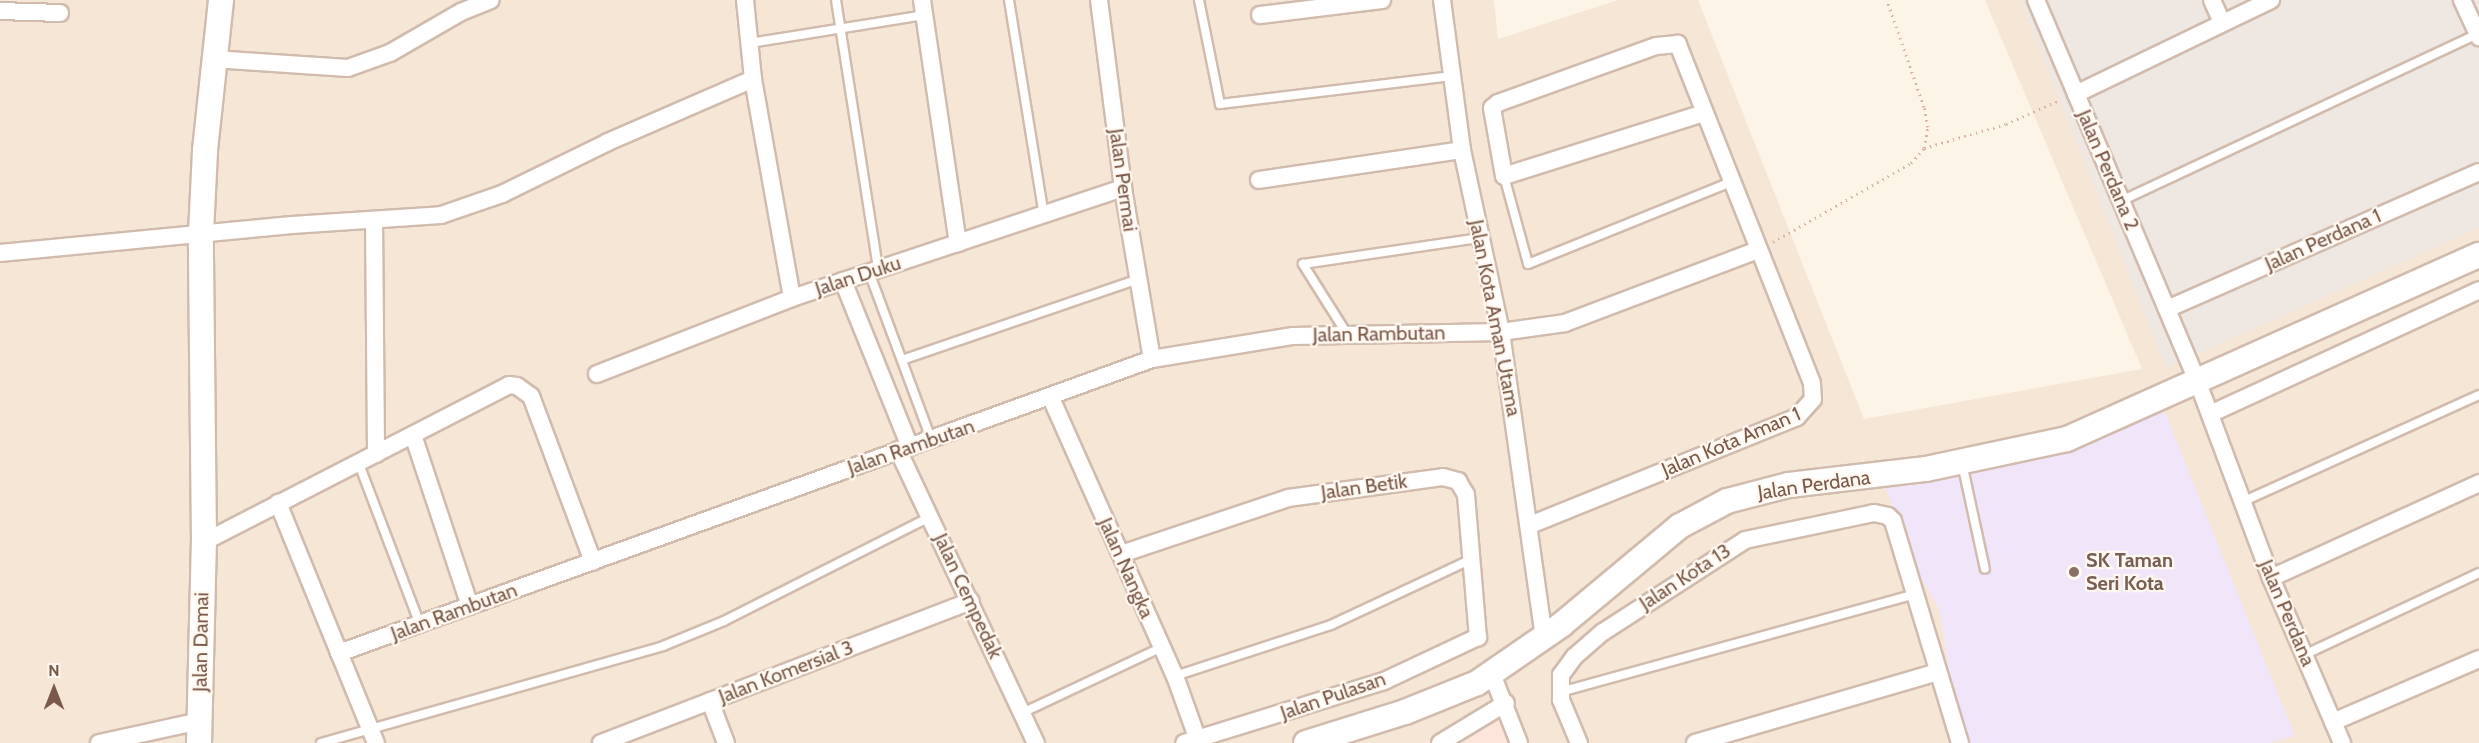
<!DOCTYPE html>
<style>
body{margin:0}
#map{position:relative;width:2479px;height:743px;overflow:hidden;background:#fdf4e8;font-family:Cabin,sans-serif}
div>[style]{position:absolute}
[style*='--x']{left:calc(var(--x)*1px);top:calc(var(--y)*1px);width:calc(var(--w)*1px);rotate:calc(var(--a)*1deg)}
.residential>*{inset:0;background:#f6e6d6}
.commercial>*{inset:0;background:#fee5dc}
.industrial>*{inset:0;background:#eee7e2}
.education>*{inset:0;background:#f1e5fa}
.path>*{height:3px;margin-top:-1.5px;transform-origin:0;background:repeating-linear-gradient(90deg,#dab4a1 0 1.5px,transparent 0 6px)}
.roads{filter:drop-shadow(2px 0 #d1bbad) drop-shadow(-2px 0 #d1bbad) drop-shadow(0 2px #d1bbad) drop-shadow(0 -2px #d1bbad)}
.lane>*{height:8px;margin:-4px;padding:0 4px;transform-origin:4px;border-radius:4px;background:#fff}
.street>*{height:16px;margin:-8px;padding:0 8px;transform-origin:8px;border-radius:8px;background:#fff}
.secondary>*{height:24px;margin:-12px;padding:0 12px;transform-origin:12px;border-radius:12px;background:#fff}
.dots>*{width:16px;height:16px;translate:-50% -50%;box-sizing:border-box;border:3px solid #fff8f0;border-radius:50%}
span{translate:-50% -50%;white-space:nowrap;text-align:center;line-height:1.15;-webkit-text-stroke:4.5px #fff8f0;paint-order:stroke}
.street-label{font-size:20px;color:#7a594a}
.education-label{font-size:20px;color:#785e54;font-weight:700}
.left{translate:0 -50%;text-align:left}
.north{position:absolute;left:24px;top:659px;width:60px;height:60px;-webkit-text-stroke:4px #fff8f0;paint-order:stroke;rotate:0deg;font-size:16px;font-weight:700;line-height:24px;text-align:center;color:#7a594a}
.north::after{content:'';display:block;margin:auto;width:21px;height:27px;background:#7a594a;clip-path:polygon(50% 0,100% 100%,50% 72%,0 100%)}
</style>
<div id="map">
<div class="residential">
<div style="clip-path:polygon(0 0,1494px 0,1498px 39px,1618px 0,1698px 0,1864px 419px,2142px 369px,1985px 0,2479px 0,2479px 743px,0 743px)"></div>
</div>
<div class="commercial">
<div style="clip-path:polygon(1509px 694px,1524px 743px,1424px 743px)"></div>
</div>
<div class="industrial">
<div style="clip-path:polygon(2020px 0,2479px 0,2479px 228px,2166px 368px)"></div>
</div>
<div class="education">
<div style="clip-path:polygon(2164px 410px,2295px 736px,2269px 743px,1959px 743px,1940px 611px,1908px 556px,1885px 485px,2047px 458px,2074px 450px)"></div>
</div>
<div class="path">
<div style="--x:1924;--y:148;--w:85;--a:-16.3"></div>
<div style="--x:2006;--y:124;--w:59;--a:-24"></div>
<div style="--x:1773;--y:242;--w:159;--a:-29.8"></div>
<div style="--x:1911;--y:163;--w:20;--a:-49"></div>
<div style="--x:1924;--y:148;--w:21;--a:-79"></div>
<div style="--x:1928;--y:127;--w:20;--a:-101"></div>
<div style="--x:1924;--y:107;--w:113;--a:-109.1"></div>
</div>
<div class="roads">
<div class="lane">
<div style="--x:836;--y:0;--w:271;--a:81.1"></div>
<div style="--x:1009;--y:0;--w:218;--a:80.8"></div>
<div style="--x:1199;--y:0;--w:106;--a:78.6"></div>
<div style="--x:1220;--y:104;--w:234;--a:-6.9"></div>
<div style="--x:750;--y:43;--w:176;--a:-9.1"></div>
<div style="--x:1504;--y:176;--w:91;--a:74.7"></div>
<div style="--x:1528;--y:264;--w:219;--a:-22"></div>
<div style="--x:2121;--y:201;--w:394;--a:-25.1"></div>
<div style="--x:869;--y:272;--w:178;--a:69.6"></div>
<div style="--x:1347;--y:334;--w:83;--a:-122.2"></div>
<div style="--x:1303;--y:264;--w:179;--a:-8.4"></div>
<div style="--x:902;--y:360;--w:250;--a:-18.9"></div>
<div style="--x:1962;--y:463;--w:108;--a:77.8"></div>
<div style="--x:359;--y:464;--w:172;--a:69.2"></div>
<div style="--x:2242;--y:502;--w:260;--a:-24.3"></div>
<div style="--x:2304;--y:655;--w:193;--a:-25.1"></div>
<div style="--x:1175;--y:676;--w:164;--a:-18.1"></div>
<div style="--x:1331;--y:625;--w:153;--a:-25.1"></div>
<div style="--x:1560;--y:692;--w:368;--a:-15.4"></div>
<div style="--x:1022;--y:713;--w:155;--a:-25.2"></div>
<div style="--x:321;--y:743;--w:355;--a:-15.8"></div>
<div style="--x:663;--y:646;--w:66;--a:-22.3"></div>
<div style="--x:724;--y:621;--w:231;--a:-26.8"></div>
</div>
<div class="street">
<div style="--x:745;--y:0;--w:79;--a:84.2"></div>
<div style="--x:753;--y:79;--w:222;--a:79.9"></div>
<div style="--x:922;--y:0;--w:246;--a:81.6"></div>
<div style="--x:1099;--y:0;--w:190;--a:82.7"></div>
<div style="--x:1123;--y:188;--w:173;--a:80.4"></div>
<div style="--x:1442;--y:0;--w:151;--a:82.4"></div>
<div style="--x:1462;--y:150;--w:186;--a:77.9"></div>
<div style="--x:1501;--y:332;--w:308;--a:82"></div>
<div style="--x:2036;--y:0;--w:102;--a:66.9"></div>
<div style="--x:2212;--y:0;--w:24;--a:66"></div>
<div style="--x:2271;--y:0;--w:216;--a:154.3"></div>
<div style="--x:2076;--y:94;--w:311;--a:67.1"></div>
<div style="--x:2197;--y:380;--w:211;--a:69.5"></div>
<div style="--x:2271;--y:578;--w:180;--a:66.7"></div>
<div style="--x:2462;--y:0;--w:41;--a:65.3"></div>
<div style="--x:0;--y:11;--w:60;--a:1.9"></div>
<div style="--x:1260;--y:15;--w:123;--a:-7"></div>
<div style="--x:213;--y:59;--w:135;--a:3.8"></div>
<div style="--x:348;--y:68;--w:45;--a:-19.7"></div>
<div style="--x:390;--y:53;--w:82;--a:-30"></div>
<div style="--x:461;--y:12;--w:32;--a:-22"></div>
<div style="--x:1259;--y:180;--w:205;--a:-8.4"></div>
<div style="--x:374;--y:220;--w:234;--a:89.5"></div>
<div style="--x:0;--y:253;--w:293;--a:-5.5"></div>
<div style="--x:292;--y:225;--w:149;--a:-3.8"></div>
<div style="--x:441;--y:215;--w:65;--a:-19"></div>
<div style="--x:502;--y:194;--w:118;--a:-26.1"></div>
<div style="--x:608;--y:142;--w:158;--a:-23.5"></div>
<div style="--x:843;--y:281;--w:179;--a:68"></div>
<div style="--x:2167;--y:309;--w:341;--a:-23.7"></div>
<div style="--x:597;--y:374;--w:209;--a:-21.3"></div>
<div style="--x:792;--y:298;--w:349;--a:-18.4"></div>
<div style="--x:1051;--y:398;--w:304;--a:66"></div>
<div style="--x:1175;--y:676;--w:71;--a:70.3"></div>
<div style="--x:2210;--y:414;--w:296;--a:-24.7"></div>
<div style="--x:413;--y:435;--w:180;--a:71.6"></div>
<div style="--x:898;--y:450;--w:324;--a:64.8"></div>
<div style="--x:278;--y:503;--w:259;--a:67.8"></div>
<div style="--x:1530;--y:525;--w:288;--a:-22"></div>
<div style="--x:1797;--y:417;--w:24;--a:-48"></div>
<div style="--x:1813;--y:399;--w:16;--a:-94"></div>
<div style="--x:1812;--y:383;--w:365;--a:-111.6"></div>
<div style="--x:1678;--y:44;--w:22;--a:175"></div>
<div style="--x:1656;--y:46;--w:168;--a:160.2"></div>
<div style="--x:1498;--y:103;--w:8;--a:140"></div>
<div style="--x:1492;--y:108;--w:69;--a:80"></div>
<div style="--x:1504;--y:176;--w:210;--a:-17.5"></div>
<div style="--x:204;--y:542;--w:343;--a:-27.2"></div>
<div style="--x:509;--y:385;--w:8;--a:7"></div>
<div style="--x:517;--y:386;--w:17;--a:36"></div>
<div style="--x:531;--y:396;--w:177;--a:69.5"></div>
<div style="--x:1121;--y:554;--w:176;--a:-18.5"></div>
<div style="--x:1288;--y:498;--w:156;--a:-7.7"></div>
<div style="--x:1443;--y:477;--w:16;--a:15"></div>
<div style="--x:1458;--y:481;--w:16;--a:60"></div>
<div style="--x:1466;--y:495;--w:143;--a:85.2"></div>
<div style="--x:1478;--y:637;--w:104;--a:154.9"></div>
<div style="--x:1384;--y:681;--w:209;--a:162.8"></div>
<div style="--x:2271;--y:578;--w:229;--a:-24.5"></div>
<div style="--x:339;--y:653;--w:865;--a:-19.88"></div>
<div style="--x:1152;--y:359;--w:143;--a:-9.3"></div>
<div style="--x:1293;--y:336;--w:208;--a:-1.1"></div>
<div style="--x:1501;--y:332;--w:65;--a:-8"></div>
<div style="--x:1565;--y:323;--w:206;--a:-20.7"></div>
<div style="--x:1492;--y:674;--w:74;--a:68.6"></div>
<div style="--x:710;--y:701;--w:45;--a:69.1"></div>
<div style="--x:2333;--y:722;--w:159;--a:-23.3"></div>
<div style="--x:99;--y:743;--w:103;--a:-12.3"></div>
<div style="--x:601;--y:743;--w:396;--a:-21"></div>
<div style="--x:1440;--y:743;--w:77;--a:-31.2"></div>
<div style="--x:1579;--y:743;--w:47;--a:-112.7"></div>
<div style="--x:1561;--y:700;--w:25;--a:-90"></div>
<div style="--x:1561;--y:675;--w:22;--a:-54"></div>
<div style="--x:1574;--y:657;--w:38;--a:-41"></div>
<div style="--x:1603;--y:632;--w:169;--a:-32.9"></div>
<div style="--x:1745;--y:540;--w:132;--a:-11.8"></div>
<div style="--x:1874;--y:513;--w:14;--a:12"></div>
<div style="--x:1888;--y:516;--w:7;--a:45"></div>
<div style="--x:1893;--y:521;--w:232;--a:73.2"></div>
<div style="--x:1695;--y:743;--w:253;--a:-16.3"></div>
</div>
<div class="secondary">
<div style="--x:199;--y:743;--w:201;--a:-88.6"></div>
<div style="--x:204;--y:542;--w:309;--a:-90.6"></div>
<div style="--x:201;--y:233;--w:83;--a:-87.2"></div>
<div style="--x:205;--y:150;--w:151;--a:-83.9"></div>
<div style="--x:1306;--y:743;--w:104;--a:-17.4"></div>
<div style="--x:1405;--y:712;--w:78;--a:-21.9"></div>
<div style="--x:1477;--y:683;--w:102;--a:-34.6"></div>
<div style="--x:1561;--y:625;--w:155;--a:-39.8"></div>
<div style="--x:1680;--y:526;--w:53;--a:-28"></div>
<div style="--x:1727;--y:501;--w:64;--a:-14.5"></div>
<div style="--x:1789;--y:485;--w:138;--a:-6.7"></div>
<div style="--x:1926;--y:469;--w:144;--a:-12"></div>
<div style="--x:2067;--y:439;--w:451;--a:-24.1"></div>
</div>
</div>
<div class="dots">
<div style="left:2074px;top:572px;background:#8d6e63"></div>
</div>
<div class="street-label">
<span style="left:2108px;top:170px;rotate:67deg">Jalan Perdana 2</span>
<span style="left:1123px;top:180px;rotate:82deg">Jalan Permai</span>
<span style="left:2323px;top:240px;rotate:-24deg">Jalan Perdana 1</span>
<span style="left:858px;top:276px;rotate:-18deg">Jalan Duku</span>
<span style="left:1495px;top:318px;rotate:79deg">Jalan Kota Aman Utama</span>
<span style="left:1379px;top:334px;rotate:-1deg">Jalan Rambutan</span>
<span style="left:1731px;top:442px;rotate:-23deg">Jalan Kota Aman 1</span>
<span style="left:911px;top:447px;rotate:-19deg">Jalan Rambutan</span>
<span style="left:1814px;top:485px;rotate:-8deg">Jalan Perdana</span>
<span style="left:1364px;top:487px;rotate:-8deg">Jalan Betik</span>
<span style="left:1126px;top:568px;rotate:66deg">Jalan Nangka</span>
<span style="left:1685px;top:577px;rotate:-33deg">Jalan Kota 13</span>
<span style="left:968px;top:596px;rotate:65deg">Jalan Cempedak</span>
<span style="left:454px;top:612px;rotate:-20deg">Jalan Rambutan</span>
<span style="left:2287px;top:613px;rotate:67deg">Jalan Perdana</span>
<span style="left:201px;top:642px;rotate:-89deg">Jalan Damai</span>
<span style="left:786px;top:672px;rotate:-21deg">Jalan Komersial 3</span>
<span style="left:1333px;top:696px;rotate:-19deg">Jalan Pulasan</span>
</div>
<div class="education-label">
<span class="left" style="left:2086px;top:572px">SK Taman<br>Seri Kota</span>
</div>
<div class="north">N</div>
</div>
